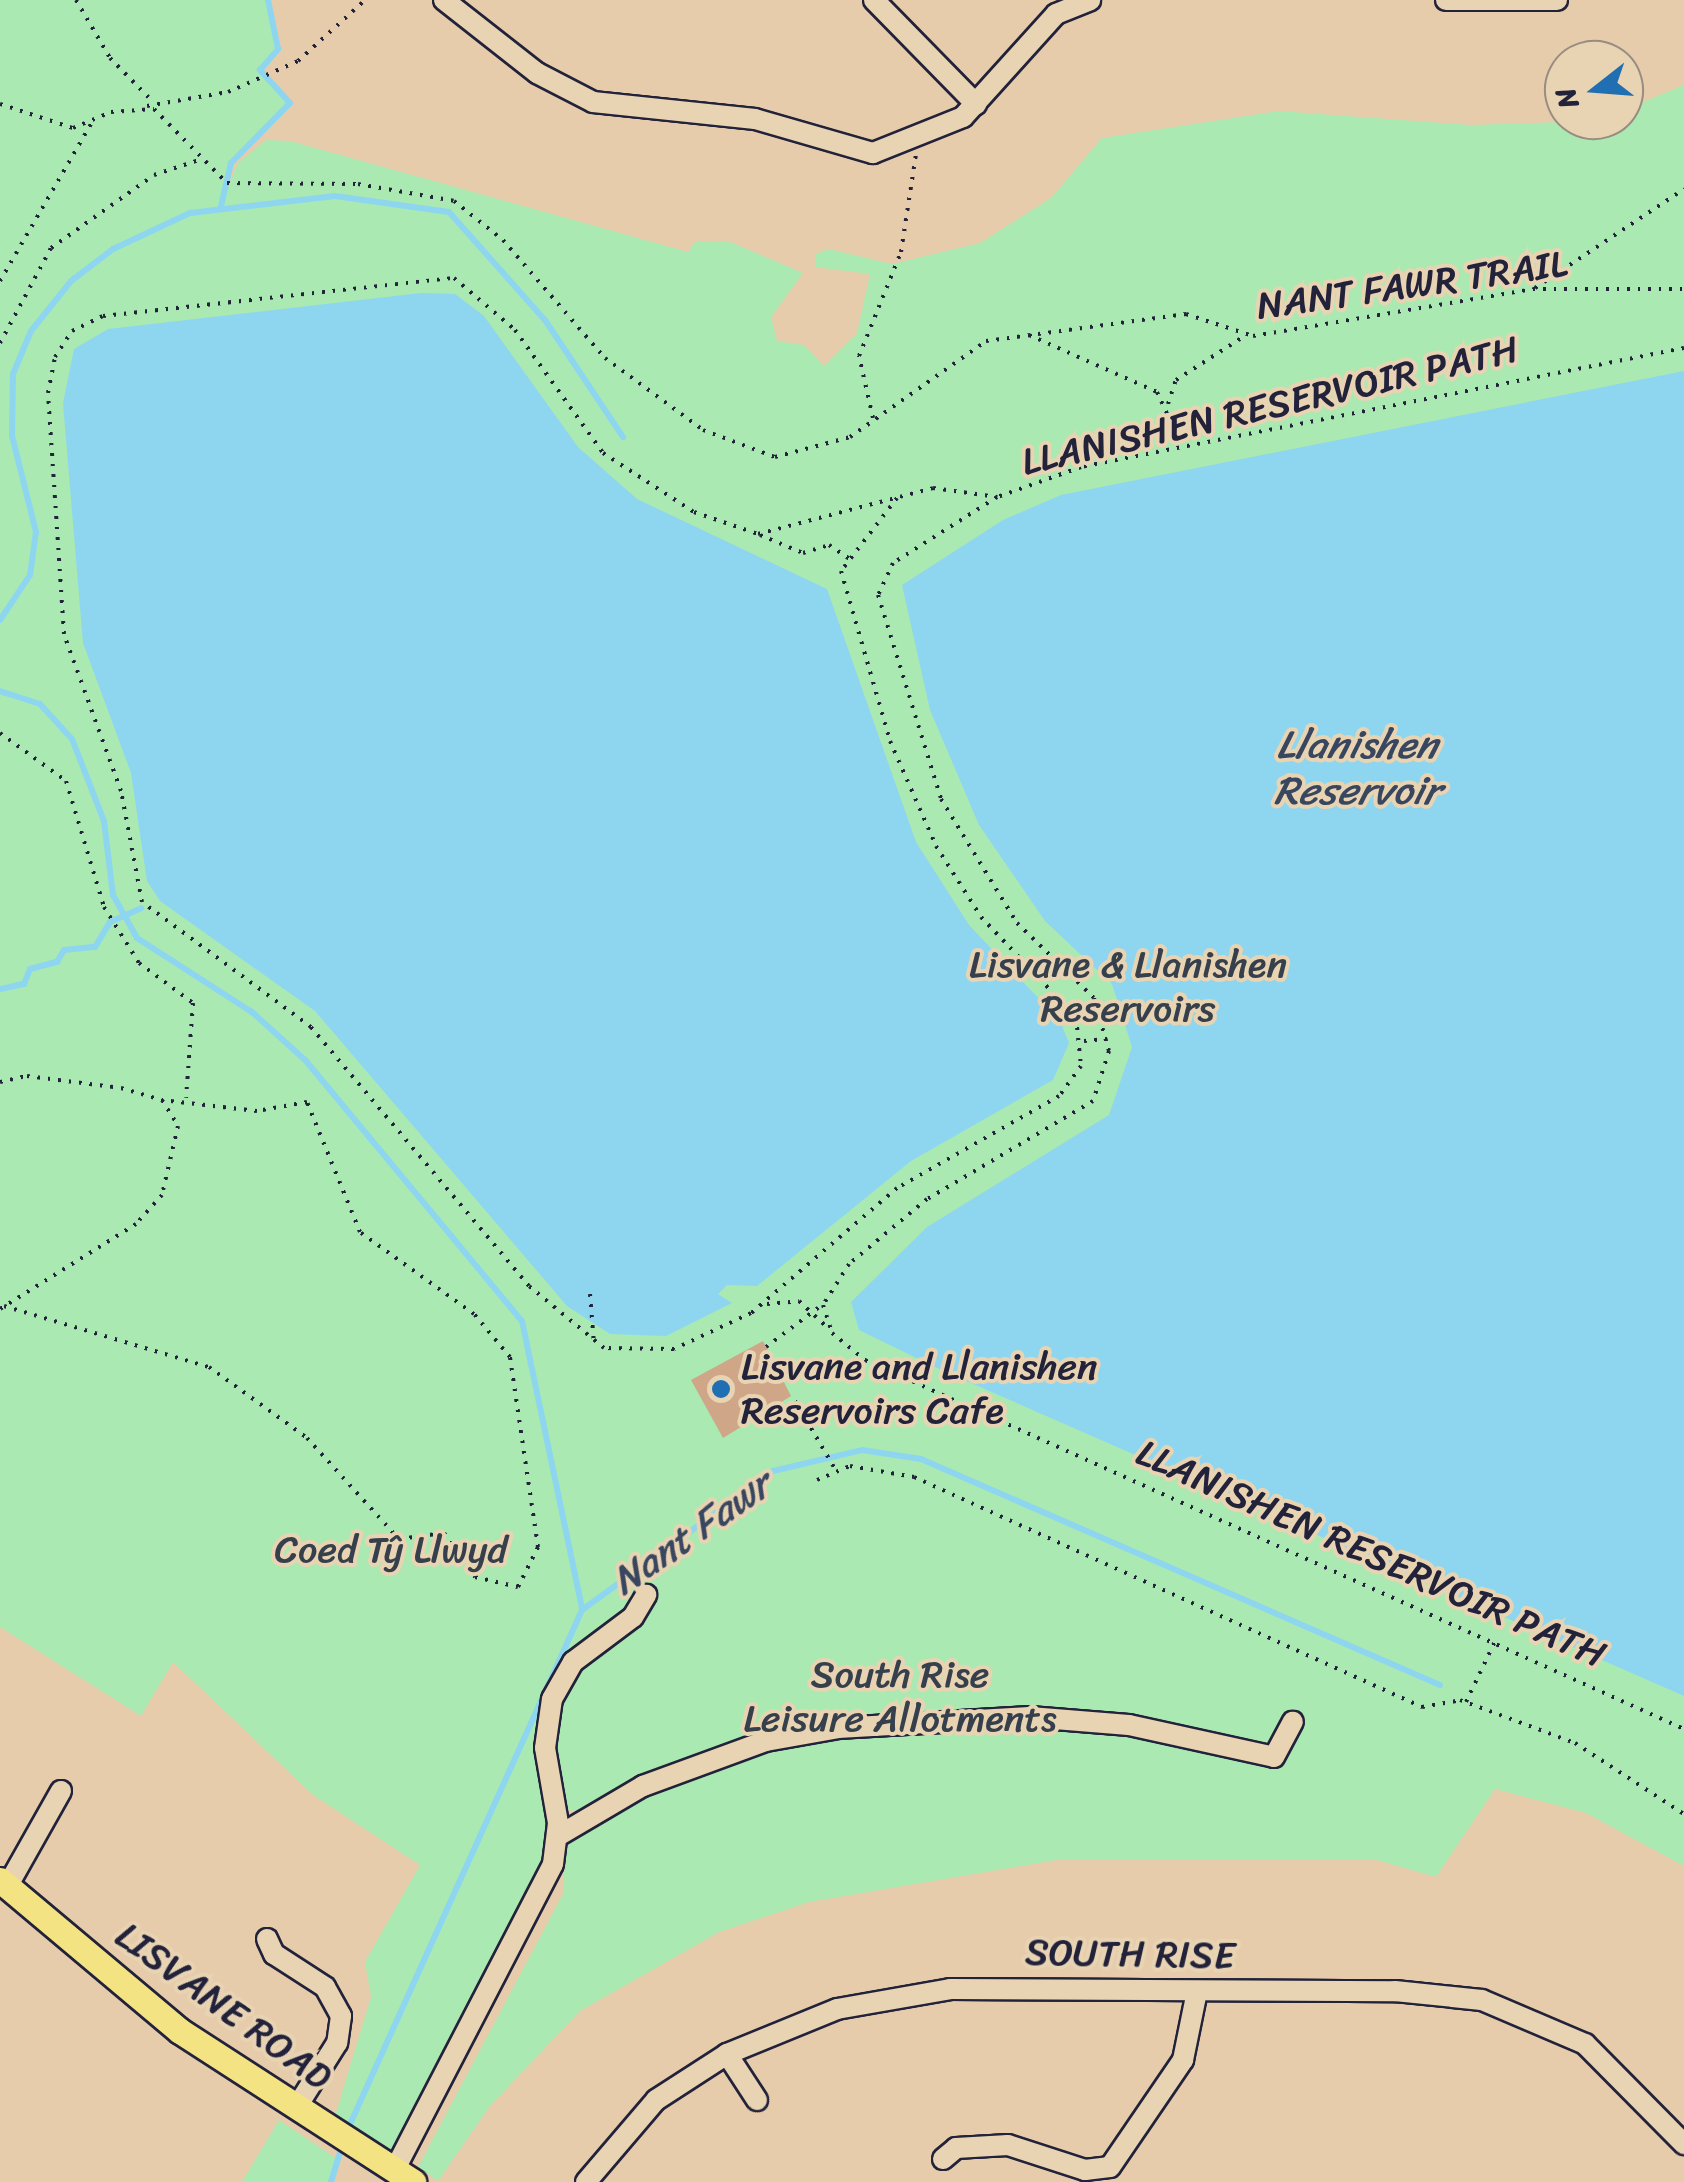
<!DOCTYPE html>
<meta charset="utf-8">
<style>
body{margin:0}
#map{position:relative;width:1684px;height:2182px;overflow:hidden;background:#e6ccab;font-family:Sriracha,sans-serif}
div>[style]{position:absolute}
[style*='--x']{left:calc(var(--x)*1px);top:calc(var(--y)*1px);width:calc(var(--w)*1px);rotate:calc(var(--a)*1deg)}
.green>*{inset:0;background:#aae9b1}
.water>*{inset:0;background:#8ed6f0}
.stream>*{height:6px;margin:-3px;padding:0 3px;transform-origin:3px;border-radius:3px;background:#8ed6f0}
.building>*{inset:0;background:#cfa688}
.path>*{height:4px;margin-top:-2px;transform-origin:0;background:repeating-linear-gradient(90deg,#22223b 0 2.5px,transparent 0 10.5px)}
.roads{filter:drop-shadow(2px 0 #22223b) drop-shadow(-2px 0 #22223b) drop-shadow(0 2px #22223b) drop-shadow(0 -2px #22223b)}
.minor>*{height:20px;margin:-10px;padding:0 10px;transform-origin:10px;border-radius:10px;background:#e8d3b2}
.major>*{height:25px;margin:-12.5px;padding:0 12.5px;transform-origin:12.5px;border-radius:12.5px;background:#f4e382}
.dots>*{width:28px;height:28px;translate:-50% -50%;box-sizing:border-box;border:5px solid #e8d3b2;border-radius:50%}
span{translate:-50% -50%;white-space:nowrap;text-align:center;line-height:1.15;-webkit-text-stroke:8px #e8d3b2;paint-order:stroke}
.street-label{font-size:38px;color:#22223b}
.park-label{font-size:38px;color:#36404d}
.poi-label{font-size:38px;color:#22223b}
.left{translate:0 -50%;text-align:left}
.water-label{font-size:40px;color:#38465f;font-style:italic}
.north{position:absolute;left:1544px;top:40px;width:100px;height:100px;box-sizing:border-box;background:#e8d3b2;border:2px solid #998c82;border-radius:50%;rotate:253deg;font-size:28px;font-weight:700;line-height:40px;text-align:center;color:#22223b}
.north::after{content:'';display:block;margin:auto;width:35px;height:45px;background:#1f6fb2;clip-path:polygon(50% 0,100% 100%,50% 72%,0 100%)}
</style>
<div id="map">
<div class="green">
<div style="clip-path:polygon(0 0,268px 0,278px 49px,261px 70px,290px 103px,232px 163px,224px 197px,238px 163px,266px 140px,290px 141px,688px 252px,695px 242px,728px 241px,803px 273px,771px 317px,777px 341px,804px 345px,824px 366px,857px 333px,870px 274px,815px 267px,816px 254px,829px 249px,892px 264px,980px 243px,1051px 198px,1102px 138px,1278px 111px,1471px 125px,1624px 120px,1624px 110px,1684px 85px,1684px 1866px,1586px 1813px,1495px 1789px,1436px 1877px,1377px 1860px,1062px 1859px,809px 1902px,719px 1932px,580px 2011px,490px 2106px,438px 2181px,418px 2167px,563px 1894px,566px 1838px,587px 1812px,549px 1808px,550px 1848px,391px 2152px,334px 2119px,371px 1997px,365px 1962px,420px 1865px,313px 1795px,173px 1662px,141px 1716px,0 1627px)"></div>
<div style="clip-path:polygon(279px 2120px,339px 2160px,332px 2182px,242px 2182px)"></div>
</div>
<div class="water">
<div style="clip-path:polygon(421px 293px,455px 294px,484px 316px,578px 447px,637px 499px,827px 589px,916px 842px,969px 925px,1060px 1021px,1069px 1043px,1053px 1080px,911px 1161px,757px 1286px,727px 1285px,718px 1294px,732px 1303px,666px 1336px,610px 1334px,567px 1306px,315px 1011px,160px 901px,147px 881px,131px 773px,83px 643px,63px 403px,74px 349px,108px 329px)"></div>
<div style="clip-path:polygon(1684px 371px,1684px 1696px,937px 1368px,859px 1330px,851px 1302px,927px 1227px,1109px 1115px,1132px 1047px,1112px 984px,1045px 921px,979px 825px,930px 710px,902px 585px,1003px 520px,1061px 495px)"></div>
</div>
<div class="stream">
<div style="--x:221;--y:206;--w:44;--a:-76.9"></div>
<div style="--x:231;--y:163;--w:84;--a:-45.5"></div>
<div style="--x:290;--y:103;--w:45;--a:-132.3"></div>
<div style="--x:260;--y:70;--w:28;--a:-49"></div>
<div style="--x:278;--y:49;--w:50;--a:-101.5"></div>
<div style="--x:0;--y:620;--w:54;--a:-56.3"></div>
<div style="--x:30;--y:575;--w:43;--a:-82.1"></div>
<div style="--x:36;--y:532;--w:99;--a:-104"></div>
<div style="--x:12;--y:436;--w:62;--a:-89.1"></div>
<div style="--x:13;--y:374;--w:47;--a:-67.3"></div>
<div style="--x:31;--y:331;--w:64;--a:-51.3"></div>
<div style="--x:71;--y:281;--w:53;--a:-37.3"></div>
<div style="--x:113;--y:249;--w:85;--a:-25.1"></div>
<div style="--x:190;--y:213;--w:146;--a:-6.7"></div>
<div style="--x:335;--y:196;--w:115;--a:8"></div>
<div style="--x:449;--y:212;--w:144;--a:48.4"></div>
<div style="--x:545;--y:320;--w:141;--a:56.3"></div>
<div style="--x:0;--y:691;--w:42;--a:18"></div>
<div style="--x:40;--y:704;--w:47;--a:47.6"></div>
<div style="--x:72;--y:739;--w:88;--a:68.7"></div>
<div style="--x:104;--y:821;--w:75;--a:83.1"></div>
<div style="--x:113;--y:895;--w:49;--a:60.8"></div>
<div style="--x:137;--y:938;--w:137;--a:32.8"></div>
<div style="--x:252;--y:1012;--w:73;--a:42.2"></div>
<div style="--x:306;--y:1061;--w:338;--a:50.3"></div>
<div style="--x:522;--y:1321;--w:294;--a:78.2"></div>
<div style="--x:0;--y:989;--w:25;--a:-12"></div>
<div style="--x:24;--y:984;--w:16;--a:-68"></div>
<div style="--x:30;--y:969;--w:28;--a:-15"></div>
<div style="--x:57;--y:962;--w:14;--a:-60"></div>
<div style="--x:64;--y:950;--w:31;--a:-6"></div>
<div style="--x:95;--y:947;--w:29;--a:-59"></div>
<div style="--x:110;--y:922;--w:34;--a:-24"></div>
<div style="--x:346;--y:2133;--w:574;--a:-65.71"></div>
<div style="--x:582;--y:1610;--w:236;--a:-36"></div>
<div style="--x:773;--y:1471;--w:91;--a:-13.3"></div>
<div style="--x:862;--y:1450;--w:60;--a:8.7"></div>
<div style="--x:921;--y:1459;--w:566;--a:23.53"></div>
<div style="--x:331;--y:2182;--w:39;--a:-73"></div>
</div>
<div class="building">
<div style="clip-path:polygon(763px 1341px,791px 1396px,723px 1438px,691px 1380px)"></div>
</div>
<div class="path">
<div style="--x:76;--y:0;--w:67;--a:59.6"></div>
<div style="--x:110;--y:58;--w:63;--a:45.6"></div>
<div style="--x:0;--y:104;--w:77;--a:18.2"></div>
<div style="--x:73;--y:128;--w:41;--a:-22.8"></div>
<div style="--x:111;--y:112;--w:43;--a:-4"></div>
<div style="--x:154;--y:109;--w:104;--a:45.4"></div>
<div style="--x:227;--y:183;--w:131;--a:0.4"></div>
<div style="--x:358;--y:184;--w:97;--a:10"></div>
<div style="--x:454;--y:201;--w:63;--a:38.5"></div>
<div style="--x:503;--y:240;--w:156;--a:49.2"></div>
<div style="--x:605;--y:358;--w:122;--a:36.3"></div>
<div style="--x:703;--y:430;--w:77;--a:20.6"></div>
<div style="--x:775;--y:457;--w:78;--a:-14.9"></div>
<div style="--x:850;--y:437;--w:166;--a:-35.2"></div>
<div style="--x:986;--y:341;--w:202;--a:-7.7"></div>
<div style="--x:1186;--y:314;--w:71;--a:18.2"></div>
<div style="--x:1253;--y:336;--w:284;--a:-9.5"></div>
<div style="--x:1533;--y:289;--w:151;--a:0"></div>
<div style="--x:147;--y:106;--w:82;--a:-9.8"></div>
<div style="--x:228;--y:92;--w:77;--a:-23.9"></div>
<div style="--x:298;--y:61;--w:91;--a:-42.3"></div>
<div style="--x:0;--y:281;--w:184;--a:-59.9"></div>
<div style="--x:1535;--y:288;--w:179;--a:-33.6"></div>
<div style="--x:1029;--y:335;--w:140;--a:24"></div>
<div style="--x:1157;--y:392;--w:60;--a:65.2"></div>
<div style="--x:0;--y:343;--w:108;--a:-61.8"></div>
<div style="--x:51;--y:248;--w:126;--a:-35.3"></div>
<div style="--x:154;--y:175;--w:47;--a:-18.4"></div>
<div style="--x:1684;--y:348;--w:615;--a:168.84"></div>
<div style="--x:1081;--y:467;--w:89;--a:160.3"></div>
<div style="--x:997;--y:497;--w:123;--a:147.6"></div>
<div style="--x:893;--y:563;--w:35;--a:115"></div>
<div style="--x:878;--y:595;--w:214;--a:72.8"></div>
<div style="--x:941;--y:799;--w:145;--a:58.5"></div>
<div style="--x:1017;--y:923;--w:107;--a:44.2"></div>
<div style="--x:1094;--y:998;--w:55;--a:74.2"></div>
<div style="--x:1109;--y:1051;--w:52;--a:107.7"></div>
<div style="--x:1093;--y:1101;--w:193;--a:149.4"></div>
<div style="--x:927;--y:1199;--w:102;--a:140.2"></div>
<div style="--x:849;--y:1264;--w:49;--a:122.4"></div>
<div style="--x:823;--y:1305;--w:29;--a:72"></div>
<div style="--x:832;--y:1333;--w:43;--a:39.3"></div>
<div style="--x:865;--y:1360;--w:898;--a:24.25"></div>
<div style="--x:1168;--y:404;--w:25;--a:-72"></div>
<div style="--x:1176;--y:380;--w:80;--a:-32.7"></div>
<div style="--x:873;--y:418;--w:64;--a:-102.7"></div>
<div style="--x:859;--y:356;--w:112;--a:-68"></div>
<div style="--x:901;--y:252;--w:99;--a:-81.3"></div>
<div style="--x:897;--y:498;--w:92;--a:127.5"></div>
<div style="--x:841;--y:571;--w:177;--a:73.9"></div>
<div style="--x:890;--y:741;--w:115;--a:66.3"></div>
<div style="--x:936;--y:846;--w:84;--a:57.6"></div>
<div style="--x:981;--y:917;--w:138;--a:46.5"></div>
<div style="--x:1076;--y:1017;--w:49;--a:84.2"></div>
<div style="--x:1081;--y:1066;--w:37;--a:126"></div>
<div style="--x:1059;--y:1096;--w:186;--a:150.4"></div>
<div style="--x:897;--y:1188;--w:192;--a:139.4"></div>
<div style="--x:751;--y:1313;--w:85;--a:154.9"></div>
<div style="--x:674;--y:1349;--w:70;--a:-179.2"></div>
<div style="--x:604;--y:1348;--w:97;--a:-140.4"></div>
<div style="--x:529;--y:1286;--w:339;--a:-130.1"></div>
<div style="--x:311;--y:1027;--w:210;--a:-143.5"></div>
<div style="--x:142;--y:902;--w:113;--a:-100.7"></div>
<div style="--x:121;--y:791;--w:167;--a:-110"></div>
<div style="--x:64;--y:634;--w:242;--a:-93.8"></div>
<div style="--x:48;--y:393;--w:37;--a:-79"></div>
<div style="--x:55;--y:357;--w:31;--a:-57"></div>
<div style="--x:72;--y:331;--w:34;--a:-26"></div>
<div style="--x:103;--y:316;--w:353;--a:-6.2"></div>
<div style="--x:454;--y:278;--w:80;--a:40.4"></div>
<div style="--x:515;--y:330;--w:151;--a:54.4"></div>
<div style="--x:603;--y:453;--w:108;--a:33"></div>
<div style="--x:694;--y:512;--w:68;--a:19"></div>
<div style="--x:758;--y:534;--w:181;--a:-14.7"></div>
<div style="--x:933;--y:488;--w:65;--a:8"></div>
<div style="--x:760;--y:535;--w:47;--a:22.7"></div>
<div style="--x:803;--y:553;--w:27;--a:-17"></div>
<div style="--x:829;--y:545;--w:25;--a:34"></div>
<div style="--x:0;--y:733;--w:82;--a:36"></div>
<div style="--x:66;--y:781;--w:132;--a:73.2"></div>
<div style="--x:104;--y:907;--w:66;--a:58"></div>
<div style="--x:139;--y:963;--w:67;--a:36.5"></div>
<div style="--x:193;--y:1003;--w:95;--a:94.2"></div>
<div style="--x:1084;--y:1041;--w:25;--a:-5"></div>
<div style="--x:0;--y:1082;--w:28;--a:-13"></div>
<div style="--x:27;--y:1076;--w:95;--a:7.3"></div>
<div style="--x:121;--y:1088;--w:43;--a:16.3"></div>
<div style="--x:162;--y:1100;--w:31;--a:58"></div>
<div style="--x:178;--y:1126;--w:71;--a:103.1"></div>
<div style="--x:162;--y:1195;--w:39;--a:132"></div>
<div style="--x:136;--y:1224;--w:160;--a:148"></div>
<div style="--x:590;--y:1294;--w:50;--a:85.4"></div>
<div style="--x:767;--y:1304;--w:32;--a:-5"></div>
<div style="--x:799;--y:1301;--w:37;--a:43"></div>
<div style="--x:4;--y:1306;--w:214;--a:16.6"></div>
<div style="--x:209;--y:1367;--w:121;--a:35.9"></div>
<div style="--x:307;--y:1438;--w:137;--a:47.7"></div>
<div style="--x:399;--y:1539;--w:45;--a:-7.6"></div>
<div style="--x:444;--y:1533;--w:54;--a:54.8"></div>
<div style="--x:475;--y:1577;--w:44;--a:13.1"></div>
<div style="--x:518;--y:1587;--w:45;--a:-63.4"></div>
<div style="--x:538;--y:1547;--w:192;--a:-98.4"></div>
<div style="--x:510;--y:1357;--w:56;--a:-129.9"></div>
<div style="--x:474;--y:1314;--w:140;--a:-144.3"></div>
<div style="--x:360;--y:1232;--w:140;--a:-112.2"></div>
<div style="--x:307;--y:1102;--w:51;--a:169.8"></div>
<div style="--x:257;--y:1111;--w:96;--a:-173.4"></div>
<div style="--x:766;--y:1347;--w:70;--a:-36.9"></div>
<div style="--x:795;--y:1401;--w:79;--a:59.5"></div>
<div style="--x:817;--y:1480;--w:36;--a:-23"></div>
<div style="--x:850;--y:1466;--w:65;--a:9.8"></div>
<div style="--x:914;--y:1477;--w:558;--a:24.36"></div>
<div style="--x:1422;--y:1707;--w:39;--a:-10"></div>
<div style="--x:1460;--y:1700;--w:123;--a:20.5"></div>
<div style="--x:1575;--y:1743;--w:130;--a:33.1"></div>
<div style="--x:1466;--y:1702;--w:70;--a:-64.5"></div>
</div>
<div class="roads">
<div class="minor">
<div style="--x:444;--y:0;--w:118;--a:38.1"></div>
<div style="--x:537;--y:73;--w:63;--a:27.4"></div>
<div style="--x:593;--y:102;--w:163;--a:6"></div>
<div style="--x:755;--y:119;--w:123;--a:16.1"></div>
<div style="--x:873;--y:153;--w:97;--a:-21.8"></div>
<div style="--x:963;--y:117;--w:139;--a:-47.9"></div>
<div style="--x:1056;--y:14;--w:37;--a:-22"></div>
<div style="--x:874;--y:0;--w:146;--a:45.6"></div>
<div style="--x:1446;--y:0;--w:111;--a:0"></div>
<div style="--x:558;--y:1836;--w:99;--a:-30.5"></div>
<div style="--x:643;--y:1786;--w:131;--a:-20.1"></div>
<div style="--x:766;--y:1741;--w:73;--a:-10.2"></div>
<div style="--x:838;--y:1728;--w:192;--a:-3.3"></div>
<div style="--x:1030;--y:1717;--w:99;--a:4.6"></div>
<div style="--x:1129;--y:1725;--w:148;--a:12.4"></div>
<div style="--x:1274;--y:1757;--w:40;--a:-62"></div>
<div style="--x:8;--y:1885;--w:108;--a:-60.6"></div>
<div style="--x:267;--y:1939;--w:17;--a:65"></div>
<div style="--x:274;--y:1954;--w:61;--a:32.9"></div>
<div style="--x:325;--y:1987;--w:33;--a:61"></div>
<div style="--x:341;--y:2016;--w:27;--a:98"></div>
<div style="--x:337;--y:2043;--w:77;--a:122.2"></div>
<div style="--x:727;--y:2054;--w:55;--a:56.9"></div>
<div style="--x:943;--y:2159;--w:17;--a:-40"></div>
<div style="--x:956;--y:2148;--w:52;--a:-3.3"></div>
<div style="--x:1008;--y:2145;--w:81;--a:18"></div>
<div style="--x:1085;--y:2170;--w:25;--a:-7"></div>
<div style="--x:1110;--y:2167;--w:130;--a:-55.7"></div>
<div style="--x:1183;--y:2060;--w:70;--a:-78.5"></div>
<div style="--x:395;--y:2169;--w:343;--a:-62.6"></div>
<div style="--x:553;--y:1864;--w:41;--a:-83"></div>
<div style="--x:558;--y:1823;--w:76;--a:-99.8"></div>
<div style="--x:545;--y:1748;--w:49;--a:-81.9"></div>
<div style="--x:552;--y:1699;--w:43;--a:-60.4"></div>
<div style="--x:573;--y:1662;--w:75;--a:-36.9"></div>
<div style="--x:633;--y:1617;--w:26;--a:-59"></div>
<div style="--x:586;--y:2182;--w:108;--a:-49.5"></div>
<div style="--x:656;--y:2100;--w:85;--a:-32.9"></div>
<div style="--x:727;--y:2054;--w:119;--a:-22.2"></div>
<div style="--x:837;--y:2009;--w:115;--a:-10"></div>
<div style="--x:950;--y:1989;--w:445;--a:0.3"></div>
<div style="--x:1395;--y:1991;--w:87;--a:5.9"></div>
<div style="--x:1482;--y:2000;--w:112;--a:23.1"></div>
<div style="--x:1585;--y:2044;--w:141;--a:45.3"></div>
</div>
<div class="major">
<div style="--x:0;--y:1880;--w:235;--a:40"></div>
<div style="--x:180;--y:2031;--w:278;--a:32.9"></div>
</div>
</div>
<div class="dots">
<div style="left:721px;top:1389px;background:#1f6fb2"></div>
</div>
<div class="street-label">
<span style="left:1412px;top:285px;rotate:-8deg">NANT FAWR TRAIL</span>
<span style="left:1270px;top:406px;rotate:-13deg">LLANISHEN RESERVOIR PATH</span>
<span style="left:1371px;top:1554px;rotate:24deg">LLANISHEN RESERVOIR PATH</span>
<span style="left:1130px;top:1954px;rotate:1deg">SOUTH RISE</span>
<span style="left:224px;top:2006px;rotate:36deg">LISVANE ROAD</span>
</div>
<div class="park-label">
<span style="left:1128px;top:987px">Lisvane &amp; Llanishen<br>Reservoirs</span>
<span style="left:391px;top:1550px">Coed Tŷ Llwyd</span>
<span style="left:900px;top:1697px">South Rise<br>Leisure Allotments</span>
</div>
<div class="poi-label">
<span class="left" style="left:741px;top:1389px">Lisvane and Llanishen<br>Reservoirs Cafe</span>
</div>
<div class="water-label">
<span style="left:1357px;top:768px">Llanishen<br>Reservoir</span>
<span style="left:691px;top:1533px;rotate:-35deg">Nant Fawr</span>
</div>
<div class="north">N</div>
</div>
